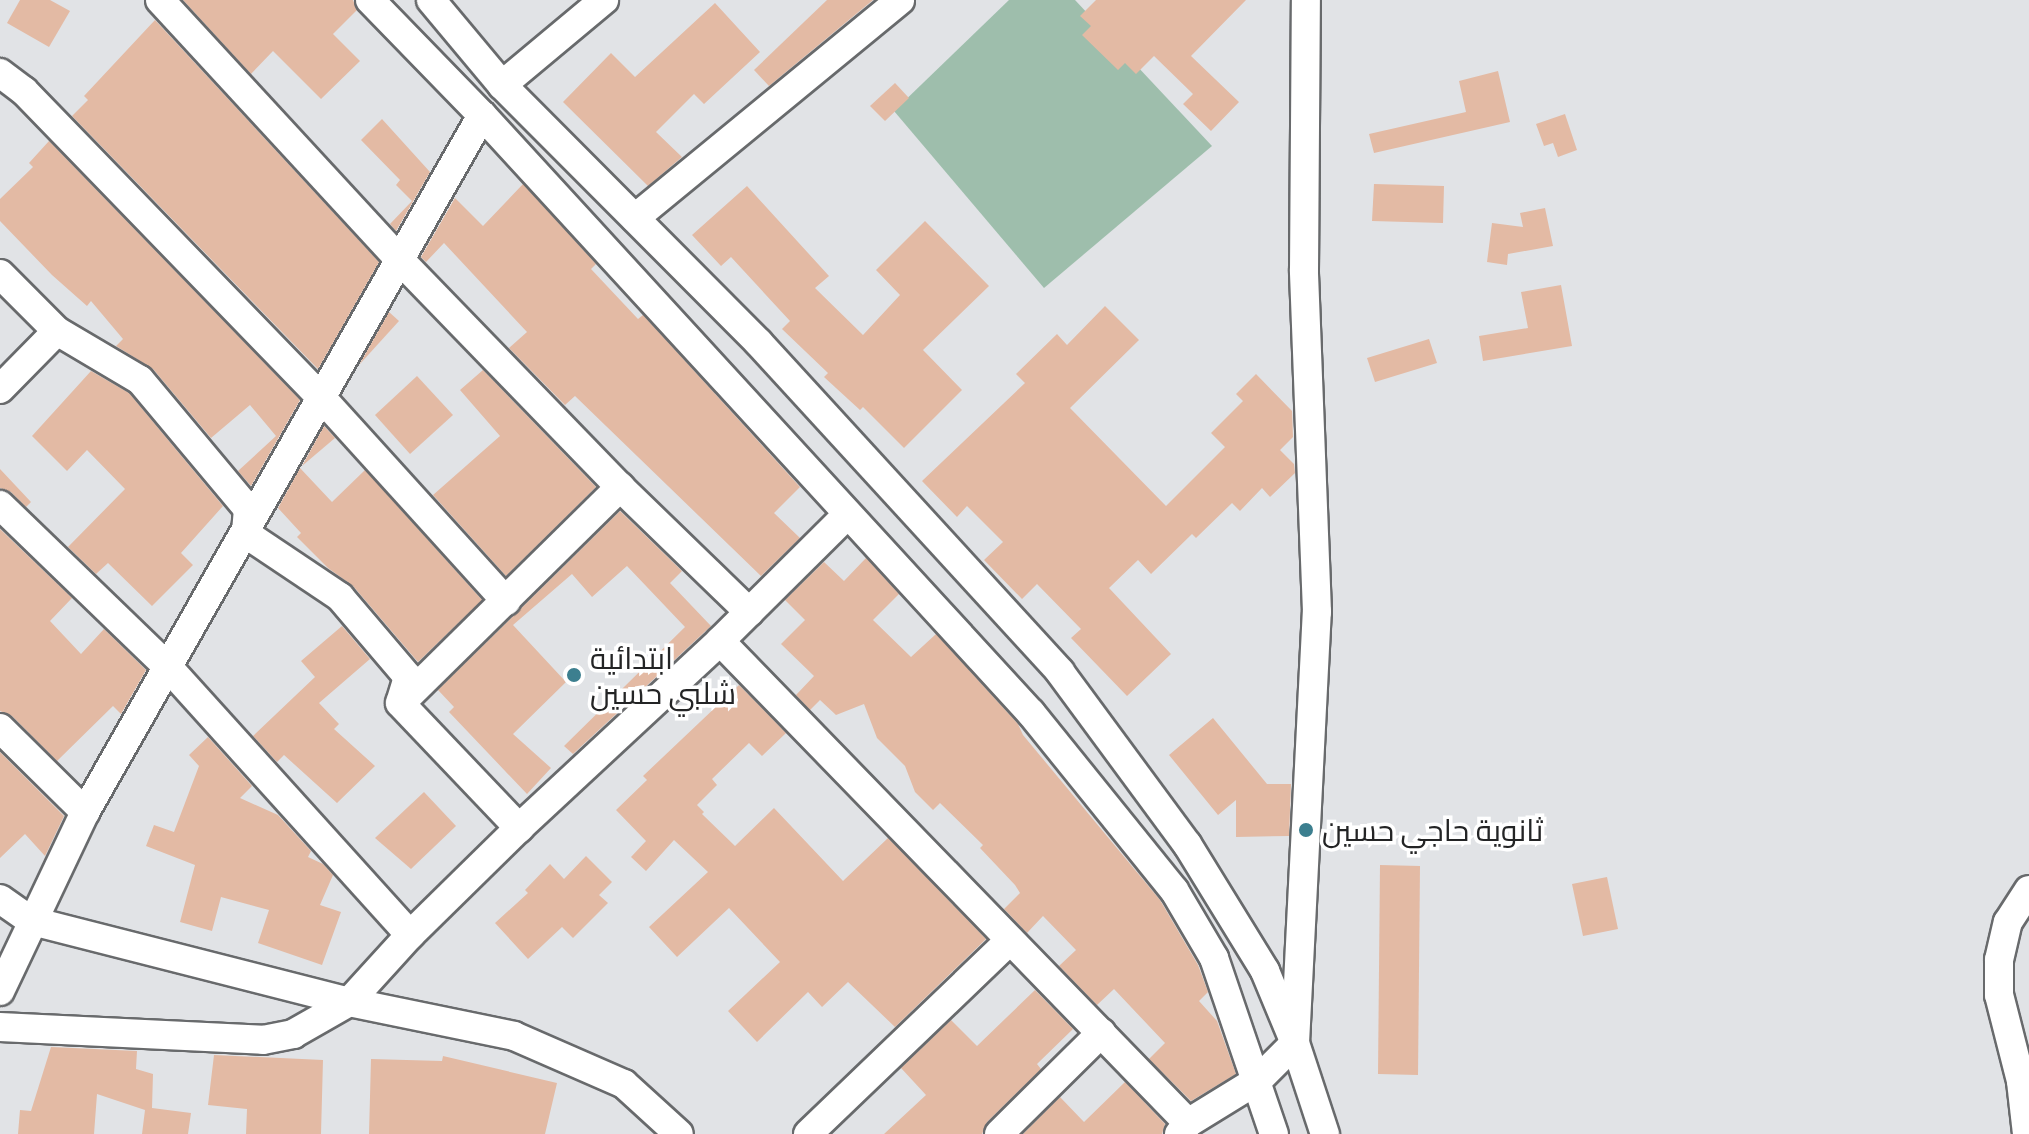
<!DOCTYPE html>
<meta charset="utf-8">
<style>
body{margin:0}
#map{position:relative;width:2029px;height:1134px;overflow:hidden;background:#e1e3e6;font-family:"PT Sans Narrow",Cairo,sans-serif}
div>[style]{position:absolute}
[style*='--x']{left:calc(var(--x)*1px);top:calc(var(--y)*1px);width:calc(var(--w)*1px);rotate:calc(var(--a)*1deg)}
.green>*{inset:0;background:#9ebeac}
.building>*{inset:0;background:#e3baa4}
.roads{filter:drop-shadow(2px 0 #686a6c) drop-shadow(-2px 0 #686a6c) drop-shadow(0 2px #686a6c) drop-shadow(0 -2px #686a6c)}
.minor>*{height:28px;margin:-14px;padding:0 14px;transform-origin:14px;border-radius:14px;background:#fff}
.dots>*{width:22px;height:22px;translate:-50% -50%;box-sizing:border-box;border:4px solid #fff;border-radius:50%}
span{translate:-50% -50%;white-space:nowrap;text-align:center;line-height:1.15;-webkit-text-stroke:7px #fff;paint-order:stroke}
.poi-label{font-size:30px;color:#232425}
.left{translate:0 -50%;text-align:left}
</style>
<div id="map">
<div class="green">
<div style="clip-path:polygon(1009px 0,1075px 0,1212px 146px,1044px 288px,894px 111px)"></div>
</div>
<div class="building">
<div style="clip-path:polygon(20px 0,50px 0,70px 11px,49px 47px,7px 23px)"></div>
<div style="clip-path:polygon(183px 0,353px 0,357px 10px,333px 34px,360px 61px,321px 99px,273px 51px,251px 74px)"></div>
<div style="clip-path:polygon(827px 0,873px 0,769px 86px,754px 70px)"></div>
<div style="clip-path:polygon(1096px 0,1246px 0,1191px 56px,1239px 102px,1211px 131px,1183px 104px,1193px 94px,1154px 56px,1136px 74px,1125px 63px,1118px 70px,1082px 35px,1091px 26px,1080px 16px)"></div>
<div style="clip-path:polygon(715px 3px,760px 52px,704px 104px,694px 94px,656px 132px,682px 157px,648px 186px,563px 102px,611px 53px,635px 77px)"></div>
<div style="clip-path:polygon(155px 20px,379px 262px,318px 369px,72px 116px,88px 100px,84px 96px)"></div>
<div style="clip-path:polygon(1498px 71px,1510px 122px,1374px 153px,1369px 134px,1466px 112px,1459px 81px)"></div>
<div style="clip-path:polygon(895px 83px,909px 98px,885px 121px,870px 106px)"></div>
<div style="clip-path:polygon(1565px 114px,1577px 150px,1558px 157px,1553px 143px,1544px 146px,1536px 124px)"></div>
<div style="clip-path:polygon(382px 119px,430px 172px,396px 231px,390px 224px,412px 201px,396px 185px,400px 180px,361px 140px)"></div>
<div style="clip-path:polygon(49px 141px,300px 400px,251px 486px,238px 471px,276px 436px,250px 405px,211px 438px,153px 369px,116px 346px,123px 339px,91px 301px,87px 306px,52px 275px,0 221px,0 199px,33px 167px,29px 163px)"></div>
<div style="clip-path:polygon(523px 184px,596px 264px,591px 269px,638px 319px,643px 315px,800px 487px,774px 513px,800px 538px,761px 576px,575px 396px,565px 405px,509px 348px,527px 332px,444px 243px,426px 262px,421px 257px,455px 198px,483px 226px)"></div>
<div style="clip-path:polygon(1374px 184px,1444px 186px,1443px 223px,1372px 221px)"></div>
<div style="clip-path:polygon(747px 186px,829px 276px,815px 288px,863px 335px,900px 295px,876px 270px,925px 221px,989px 286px,923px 350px,962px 390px,904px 448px,863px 407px,860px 410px,824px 377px,828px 373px,782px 329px,790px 321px,731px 257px,721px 266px,692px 235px)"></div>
<div style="clip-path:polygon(1545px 208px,1553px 246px,1508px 254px,1507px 265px,1487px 262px,1492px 223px,1523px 227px,1520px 213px)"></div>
<div style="clip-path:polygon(1561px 285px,1572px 346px,1483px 361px,1479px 336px,1528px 328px,1521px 292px)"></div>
<div style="clip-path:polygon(1105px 306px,1139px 340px,1070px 408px,1166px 506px,1225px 447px,1211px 433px,1243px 401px,1236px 394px,1256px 374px,1292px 411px,1293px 437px,1280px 450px,1294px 464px,1295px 473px,1270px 497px,1262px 488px,1240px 511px,1232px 503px,1196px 538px,1192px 534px,1151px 574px,1138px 560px,1109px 588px,1171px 654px,1127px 696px,1071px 638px,1081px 629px,1037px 584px,1022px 599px,984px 560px,1003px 542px,967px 506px,957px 517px,922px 481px,1025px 383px,1016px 374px,1057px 334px,1067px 345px)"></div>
<div style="clip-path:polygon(389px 312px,399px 321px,359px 365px)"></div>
<div style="clip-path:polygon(1429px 339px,1437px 363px,1375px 382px,1367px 358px)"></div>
<div style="clip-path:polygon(483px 370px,596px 487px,506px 576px,433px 495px,500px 436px,460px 390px)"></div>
<div style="clip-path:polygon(91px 371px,129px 393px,223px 506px,181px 553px,193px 565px,152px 606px,108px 563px,96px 574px,68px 547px,125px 489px,87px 450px,67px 471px,32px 436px)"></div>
<div style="clip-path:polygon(417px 376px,453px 415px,410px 454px,375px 415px)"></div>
<div style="clip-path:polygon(324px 426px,335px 438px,302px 466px)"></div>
<div style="clip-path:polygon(300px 468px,332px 502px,365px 470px,482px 600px,418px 662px,353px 586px,328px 568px,297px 537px,301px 533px,278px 508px)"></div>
<div style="clip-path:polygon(0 469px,31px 502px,26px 507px,11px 492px,0 488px)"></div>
<div style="clip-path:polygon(620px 511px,682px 571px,670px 583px,711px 626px,573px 754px,564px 746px,685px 627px,627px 566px,592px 597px,572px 574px,513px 625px,566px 682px,513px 734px,551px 768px,527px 794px,449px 712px,454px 707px,438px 690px)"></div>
<div style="clip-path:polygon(0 529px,72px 598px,50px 621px,81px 654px,104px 629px,146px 670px,121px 714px,113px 706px,57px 761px,12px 716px,0 711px)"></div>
<div style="clip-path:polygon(866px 558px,899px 594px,873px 620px,911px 657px,936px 634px,1018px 724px,1023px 735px,1160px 900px,1198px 965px,1208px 992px,1199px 1001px,1217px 1021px,1236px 1074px,1191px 1101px,1149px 1059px,1165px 1043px,1114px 989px,1097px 1005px,1059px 966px,1076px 950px,1043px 916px,1027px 933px,1004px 909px,1020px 893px,1015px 885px,980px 848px,983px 845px,940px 803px,933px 810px,915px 792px,905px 766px,877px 738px,864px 704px,836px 715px,820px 700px,810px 710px,796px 695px,814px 676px,781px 644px,805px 620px,785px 600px,824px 562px,844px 581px)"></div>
<div style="clip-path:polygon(342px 626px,370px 659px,319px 703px,339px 724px,334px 729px,375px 766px,337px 803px,284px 755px,277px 762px,253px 736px,315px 677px,301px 661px)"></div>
<div style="clip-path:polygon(739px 685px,786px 733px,762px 756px,749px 743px,712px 779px,717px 785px,697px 805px,704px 812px,702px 814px,735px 846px,774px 808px,843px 881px,888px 838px,986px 939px,895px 1027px,848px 982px,822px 1007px,808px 992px,757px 1042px,728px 1011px,780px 962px,729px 908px,677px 957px,649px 927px,708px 872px,674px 840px,646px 871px,631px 857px,646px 841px,616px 810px,647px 780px,643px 776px)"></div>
<div style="clip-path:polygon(1213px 718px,1267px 784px,1291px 784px,1289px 836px,1236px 837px,1236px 800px,1218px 815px,1169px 755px)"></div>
<div style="clip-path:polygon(208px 737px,252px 786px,240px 798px,278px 815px,311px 851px,308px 857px,323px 864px,333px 875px,320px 905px,341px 912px,322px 965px,258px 943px,269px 910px,221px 897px,212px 931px,180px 922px,195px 865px,146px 846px,154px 825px,174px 832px,199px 766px,189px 755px)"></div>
<div style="clip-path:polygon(0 752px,64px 816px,45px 856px,25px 834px,0 858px)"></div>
<div style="clip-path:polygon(424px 792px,456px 826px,411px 869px,375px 838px)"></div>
<div style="clip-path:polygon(586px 856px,612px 882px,599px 895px,608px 903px,573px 938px,562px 927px,528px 959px,495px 923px,528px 893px,525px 890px,550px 864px,564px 879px)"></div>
<div style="clip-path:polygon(1380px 865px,1420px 866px,1418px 1075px,1378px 1074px)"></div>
<div style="clip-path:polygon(1607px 877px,1618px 929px,1583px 936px,1572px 884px)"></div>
<div style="clip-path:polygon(1035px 990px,1073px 1029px,1037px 1064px,1041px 1069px,987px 1122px,982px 1134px,884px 1134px,926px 1095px,901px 1068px,951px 1020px,977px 1046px)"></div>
<div style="clip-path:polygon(51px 1047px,137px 1051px,136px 1069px,153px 1074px,152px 1108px,191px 1113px,188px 1134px,142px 1134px,145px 1110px,97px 1094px,94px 1134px,18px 1134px,20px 1110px,31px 1111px)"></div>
<div style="clip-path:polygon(214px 1055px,323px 1060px,321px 1134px,246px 1134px,247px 1109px,208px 1105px)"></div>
<div style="clip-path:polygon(443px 1056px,557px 1083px,545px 1134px,369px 1134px,371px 1059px,442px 1061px)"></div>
<div style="clip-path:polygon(1125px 1082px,1165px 1124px,1162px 1134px,1023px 1134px,1060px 1097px,1084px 1122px)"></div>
</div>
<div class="roads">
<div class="minor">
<div style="--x:160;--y:0;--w:352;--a:47.3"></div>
<div style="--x:399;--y:259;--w:318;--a:45.9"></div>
<div style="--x:620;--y:487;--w:180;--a:44.1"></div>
<div style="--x:370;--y:0;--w:161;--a:45.8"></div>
<div style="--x:482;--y:115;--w:812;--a:47.45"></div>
<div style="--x:1031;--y:713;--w:228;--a:51.1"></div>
<div style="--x:1174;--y:890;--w:79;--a:59.5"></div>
<div style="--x:1214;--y:958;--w:186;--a:71.2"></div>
<div style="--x:431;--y:0;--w:111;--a:50.1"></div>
<div style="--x:502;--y:85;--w:364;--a:45.1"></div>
<div style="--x:759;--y:343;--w:446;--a:47.5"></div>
<div style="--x:1060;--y:672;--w:214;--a:53.6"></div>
<div style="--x:1187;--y:844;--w:149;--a:58.4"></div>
<div style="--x:1265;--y:971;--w:78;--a:67.4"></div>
<div style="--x:1295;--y:1043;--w:96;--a:71.8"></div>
<div style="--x:0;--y:73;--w:30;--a:37"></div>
<div style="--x:24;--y:91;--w:425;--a:45.9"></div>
<div style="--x:320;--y:396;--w:277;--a:47.8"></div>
<div style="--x:502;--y:85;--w:133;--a:-39.8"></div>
<div style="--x:635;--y:218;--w:343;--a:-39.4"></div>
<div style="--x:0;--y:274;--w:81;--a:45"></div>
<div style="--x:57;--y:331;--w:96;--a:30.6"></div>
<div style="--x:140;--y:380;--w:168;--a:50.1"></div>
<div style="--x:248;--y:509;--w:25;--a:95"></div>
<div style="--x:246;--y:534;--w:113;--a:33.8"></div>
<div style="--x:340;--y:597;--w:105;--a:49.6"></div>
<div style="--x:408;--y:677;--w:27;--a:107"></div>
<div style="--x:400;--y:703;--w:173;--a:46.4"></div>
<div style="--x:0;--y:389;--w:81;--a:-45.5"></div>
<div style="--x:0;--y:505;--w:233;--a:44"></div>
<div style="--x:168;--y:667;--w:361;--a:47.9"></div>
<div style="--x:720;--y:641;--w:672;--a:45.84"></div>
<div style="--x:401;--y:703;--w:308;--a:-44.6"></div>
<div style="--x:0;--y:728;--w:120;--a:44.7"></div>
<div style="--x:0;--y:899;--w:39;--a:35"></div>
<div style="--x:32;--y:921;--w:327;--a:14.3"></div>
<div style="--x:349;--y:1002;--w:168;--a:11.6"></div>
<div style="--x:514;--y:1036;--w:120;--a:23.6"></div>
<div style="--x:624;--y:1084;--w:74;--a:42.3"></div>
<div style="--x:0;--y:991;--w:198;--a:-64.6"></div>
<div style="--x:85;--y:812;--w:802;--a:-60.33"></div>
<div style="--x:0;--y:1027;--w:263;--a:2.8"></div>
<div style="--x:263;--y:1040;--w:31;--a:-11"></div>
<div style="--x:293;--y:1034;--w:64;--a:-29.7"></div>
<div style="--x:349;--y:1002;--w:91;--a:-47.7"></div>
<div style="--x:410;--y:935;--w:153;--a:-44.5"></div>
<div style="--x:519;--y:828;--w:275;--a:-42.9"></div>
<div style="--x:720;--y:641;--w:179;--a:-44.8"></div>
<div style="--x:808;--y:1134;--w:280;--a:-43.8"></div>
<div style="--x:999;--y:1134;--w:144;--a:-44.7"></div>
<div style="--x:1179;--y:1134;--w:14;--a:-51"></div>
<div style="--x:1188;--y:1123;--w:82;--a:-31.6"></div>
<div style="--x:1258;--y:1080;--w:52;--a:-45"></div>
<div style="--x:1295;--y:1043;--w:432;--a:-87.1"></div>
<div style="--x:1317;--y:612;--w:342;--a:-92.2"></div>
<div style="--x:1304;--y:270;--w:270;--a:-89.6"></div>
<div style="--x:2027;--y:1134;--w:53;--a:-96.5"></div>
<div style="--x:2021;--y:1081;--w:89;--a:-104.3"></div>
<div style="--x:1999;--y:995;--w:35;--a:-90"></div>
<div style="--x:1999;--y:960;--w:39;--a:-77"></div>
<div style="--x:2008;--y:922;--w:38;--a:-57"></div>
</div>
</div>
<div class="dots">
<div style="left:574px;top:675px;background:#3c7f8f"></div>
<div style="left:1306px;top:830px;background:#3c7f8f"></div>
</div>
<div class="poi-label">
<span class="left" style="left:590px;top:675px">ابتدائية<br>شلبي حسين</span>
<span class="left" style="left:1322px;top:830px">ثانوية حاجي حسين</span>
</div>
</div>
